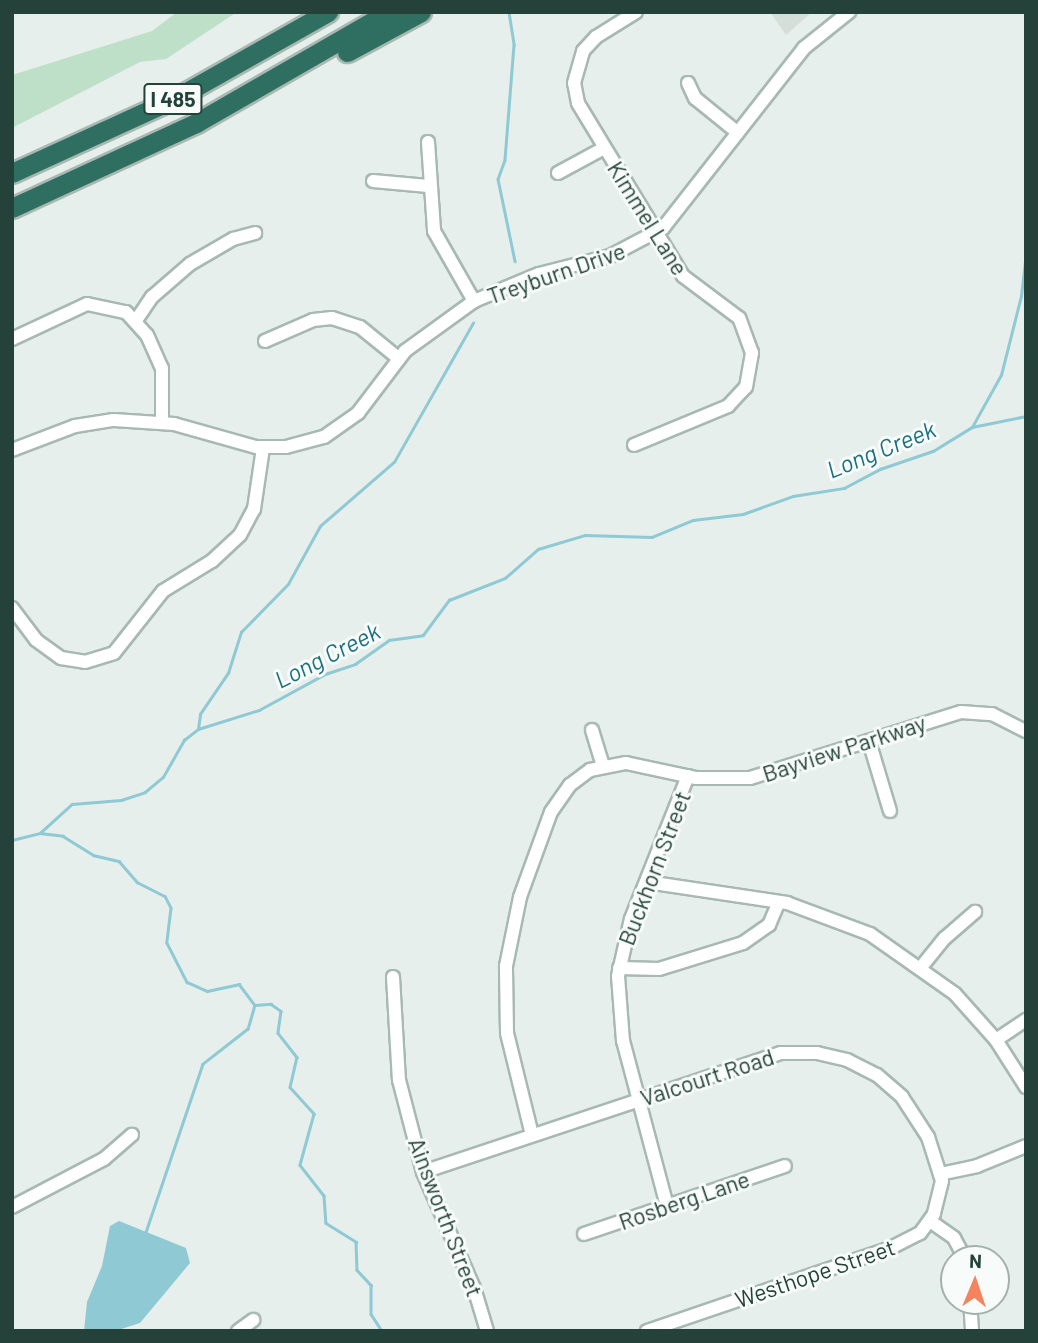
<!DOCTYPE html>
<style>
body{margin:0}
#map{position:relative;width:1038px;height:1343px;overflow:hidden;background:#e6efeb;font-family:Barlow,sans-serif}
div>[style]{position:absolute}
[style*='--x']{left:calc(var(--x)*1px);top:calc(var(--y)*1px);width:calc(var(--w)*1px);rotate:calc(var(--a)*1deg)}
.built>*{inset:0;background:#d4dfda}
.green>*{inset:0;background:#bfe0c8}
.water>*{inset:0;background:#8ec9d4}
.stream>*{height:2.5px;margin:-1.25px;padding:0 1.25px;transform-origin:1.25px;border-radius:1.25px;background:#8ec9d4}
.roads{filter:drop-shadow(2px 0 #a8b8b2) drop-shadow(-2px 0 #a8b8b2) drop-shadow(0 2px #a8b8b2) drop-shadow(0 -2px #a8b8b2)}
.minor>*{height:12px;margin:-6px;padding:0 6px;transform-origin:6px;border-radius:6px;background:#fff}
.highway>*{height:19px;margin:-9.5px;padding:0 9.5px;transform-origin:9.5px;border-radius:9.5px;background:#2f6f62}
span{translate:-50% -50%;white-space:nowrap;text-align:center;line-height:1.15;-webkit-text-stroke:6px #f7fbf9;paint-order:stroke}
.shield-label span{padding:2px 5px;background:#f7fbf9;border:2px solid;border-radius:5px;-webkit-text-stroke-width:0}
.shield-label{font-size:21px;color:#24423a;font-weight:700}
.street-label{font-size:23px;color:#24423a}
.water-label{font-size:24px;color:#1c6f80;font-style:italic}
.frame{position:absolute;inset:0;border:14px solid #24423a;pointer-events:none}
.north{position:absolute;left:940px;top:1245px;width:70px;height:70px;box-sizing:border-box;background:#f7fbf9;border:2px solid #a3b1ad;border-radius:50%;rotate:2deg;font-size:19px;font-weight:700;line-height:28px;text-align:center;color:#24423a}
.north::after{content:'';display:block;margin:auto;width:24px;height:32px;background:#f4845f;clip-path:polygon(50% 0,100% 100%,50% 72%,0 100%)}
</style>
<div id="map">
<div class="built">
<div style="clip-path:polygon(770px 12px,812px 12px,786px 35px)"></div>
</div>
<div class="green">
<div style="clip-path:polygon(177px 12px,237px 12px,166px 59px,140px 62px,12px 128px,12px 75px,152px 31px)"></div>
</div>
<div class="water">
<div style="clip-path:polygon(119px 1221px,186px 1248px,190px 1263px,140px 1323px,115px 1331px,84px 1331px,87px 1302px,102px 1266px,110px 1226px)"></div>
</div>
<div class="stream">
<div style="--x:509;--y:12;--w:33;--a:81"></div>
<div style="--x:514;--y:45;--w:115;--a:94.5"></div>
<div style="--x:505;--y:160;--w:20;--a:110"></div>
<div style="--x:498;--y:179;--w:84;--a:78.3"></div>
<div style="--x:972;--y:427;--w:60;--a:-60.9"></div>
<div style="--x:1001;--y:375;--w:81;--a:-75.8"></div>
<div style="--x:1021;--y:296;--w:43;--a:-83.4"></div>
<div style="--x:198;--y:729;--w:15;--a:-82"></div>
<div style="--x:200;--y:714;--w:50;--a:-55.7"></div>
<div style="--x:228;--y:673;--w:43;--a:-72.4"></div>
<div style="--x:241;--y:632;--w:67;--a:-45.6"></div>
<div style="--x:288;--y:584;--w:66;--a:-61.1"></div>
<div style="--x:320;--y:526;--w:98;--a:-40.9"></div>
<div style="--x:394;--y:462;--w:160;--a:-60.4"></div>
<div style="--x:40;--y:833;--w:23;--a:7"></div>
<div style="--x:63;--y:836;--w:36;--a:32"></div>
<div style="--x:93;--y:855;--w:27;--a:13"></div>
<div style="--x:119;--y:861;--w:28;--a:49"></div>
<div style="--x:137;--y:882;--w:31;--a:27"></div>
<div style="--x:165;--y:896;--w:13;--a:63"></div>
<div style="--x:171;--y:908;--w:35;--a:97"></div>
<div style="--x:167;--y:943;--w:44;--a:62.9"></div>
<div style="--x:187;--y:982;--w:22;--a:24"></div>
<div style="--x:207;--y:991;--w:33;--a:-12"></div>
<div style="--x:239;--y:984;--w:26;--a:53"></div>
<div style="--x:255;--y:1005;--w:25;--a:106"></div>
<div style="--x:248;--y:1029;--w:57;--a:142.1"></div>
<div style="--x:203;--y:1064;--w:177;--a:108.7"></div>
<div style="--x:12;--y:840;--w:29;--a:-14"></div>
<div style="--x:40;--y:833;--w:43;--a:-42.2"></div>
<div style="--x:72;--y:804;--w:49;--a:-4.7"></div>
<div style="--x:121;--y:800;--w:25;--a:-18"></div>
<div style="--x:145;--y:792;--w:23;--a:-40"></div>
<div style="--x:163;--y:777;--w:43;--a:-60.4"></div>
<div style="--x:184;--y:740;--w:18;--a:-38"></div>
<div style="--x:198;--y:729;--w:64;--a:-17.3"></div>
<div style="--x:259;--y:710;--w:75;--a:-28.6"></div>
<div style="--x:325;--y:674;--w:32;--a:-18"></div>
<div style="--x:355;--y:664;--w:42;--a:-35.2"></div>
<div style="--x:389;--y:640;--w:34;--a:-8"></div>
<div style="--x:423;--y:635;--w:44;--a:-53.4"></div>
<div style="--x:449;--y:600;--w:60;--a:-21.4"></div>
<div style="--x:505;--y:578;--w:44;--a:-41.3"></div>
<div style="--x:538;--y:549;--w:49;--a:-16.6"></div>
<div style="--x:585;--y:535;--w:67;--a:1.7"></div>
<div style="--x:652;--y:537;--w:44;--a:-22.5"></div>
<div style="--x:693;--y:520;--w:50;--a:-6.8"></div>
<div style="--x:743;--y:514;--w:53;--a:-19.8"></div>
<div style="--x:793;--y:496;--w:52;--a:-8.9"></div>
<div style="--x:844;--y:488;--w:41;--a:-27.8"></div>
<div style="--x:880;--y:469;--w:56;--a:-18.8"></div>
<div style="--x:933;--y:451;--w:46;--a:-31.6"></div>
<div style="--x:972;--y:427;--w:55;--a:-11.5"></div>
<div style="--x:255;--y:1005;--w:16;--a:-4"></div>
<div style="--x:271;--y:1004;--w:12;--a:35"></div>
<div style="--x:281;--y:1011;--w:22;--a:98"></div>
<div style="--x:278;--y:1033;--w:31;--a:52"></div>
<div style="--x:297;--y:1057;--w:31;--a:103"></div>
<div style="--x:290;--y:1087;--w:36;--a:48"></div>
<div style="--x:314;--y:1114;--w:53;--a:105.4"></div>
<div style="--x:300;--y:1165;--w:39;--a:52"></div>
<div style="--x:324;--y:1196;--w:27;--a:86"></div>
<div style="--x:326;--y:1223;--w:36;--a:32"></div>
<div style="--x:356;--y:1242;--w:28;--a:88"></div>
<div style="--x:357;--y:1270;--w:21;--a:47"></div>
<div style="--x:371;--y:1285;--w:29;--a:90"></div>
<div style="--x:371;--y:1314;--w:20;--a:57"></div>
</div>
<div class="roads">
<div class="minor">
<div style="--x:688;--y:83;--w:17;--a:65"></div>
<div style="--x:695;--y:98;--w:55;--a:39.1"></div>
<div style="--x:428;--y:142;--w:89;--a:86.1"></div>
<div style="--x:434;--y:231;--w:81;--a:60.3"></div>
<div style="--x:558;--y:173;--w:52;--a:-28.5"></div>
<div style="--x:373;--y:181;--w:55;--a:5.2"></div>
<div style="--x:137;--y:319;--w:27;--a:-56"></div>
<div style="--x:152;--y:297;--w:50;--a:-41"></div>
<div style="--x:190;--y:264;--w:50;--a:-30.2"></div>
<div style="--x:233;--y:239;--w:23;--a:-15"></div>
<div style="--x:12;--y:339;--w:83;--a:-25"></div>
<div style="--x:87;--y:304;--w:40;--a:12"></div>
<div style="--x:126;--y:312;--w:31;--a:48"></div>
<div style="--x:147;--y:335;--w:36;--a:66"></div>
<div style="--x:162;--y:368;--w:54;--a:90"></div>
<div style="--x:265;--y:341;--w:52;--a:-23.6"></div>
<div style="--x:313;--y:320;--w:19;--a:-6"></div>
<div style="--x:332;--y:318;--w:29;--a:18"></div>
<div style="--x:360;--y:327;--w:49;--a:39.2"></div>
<div style="--x:634;--y:445;--w:102;--a:-22.5"></div>
<div style="--x:728;--y:406;--w:26;--a:-47"></div>
<div style="--x:746;--y:387;--w:35;--a:-80"></div>
<div style="--x:752;--y:353;--w:37;--a:-110"></div>
<div style="--x:739;--y:318;--w:70;--a:-143.1"></div>
<div style="--x:683;--y:276;--w:202;--a:-121.3"></div>
<div style="--x:578;--y:103;--w:20;--a:-101"></div>
<div style="--x:574;--y:83;--w:33;--a:-74"></div>
<div style="--x:583;--y:51;--w:19;--a:-47"></div>
<div style="--x:596;--y:37;--w:47;--a:-32"></div>
<div style="--x:12;--y:450;--w:67;--a:-20.9"></div>
<div style="--x:75;--y:426;--w:39;--a:-9"></div>
<div style="--x:114;--y:420;--w:60;--a:3.8"></div>
<div style="--x:174;--y:424;--w:85;--a:15.7"></div>
<div style="--x:256;--y:447;--w:30;--a:0"></div>
<div style="--x:286;--y:447;--w:39;--a:-15"></div>
<div style="--x:324;--y:437;--w:42;--a:-35.2"></div>
<div style="--x:358;--y:413;--w:78;--a:-52.8"></div>
<div style="--x:405;--y:351;--w:85;--a:-35.9"></div>
<div style="--x:474;--y:301;--w:70;--a:-22.6"></div>
<div style="--x:539;--y:274;--w:73;--a:-14.2"></div>
<div style="--x:610;--y:256;--w:60;--a:-27.8"></div>
<div style="--x:663;--y:228;--w:229;--a:-51.9"></div>
<div style="--x:804;--y:48;--w:58;--a:-38.7"></div>
<div style="--x:12;--y:608;--w:40;--a:53"></div>
<div style="--x:36;--y:640;--w:31;--a:36"></div>
<div style="--x:61;--y:658;--w:24;--a:9"></div>
<div style="--x:85;--y:662;--w:30;--a:-17"></div>
<div style="--x:114;--y:653;--w:79;--a:-51.7"></div>
<div style="--x:163;--y:591;--w:57;--a:-31.5"></div>
<div style="--x:212;--y:561;--w:38;--a:-43"></div>
<div style="--x:240;--y:535;--w:30;--a:-62"></div>
<div style="--x:254;--y:509;--w:62;--a:-81.6"></div>
<div style="--x:592;--y:730;--w:37;--a:73"></div>
<div style="--x:869;--y:741;--w:73;--a:73.3"></div>
<div style="--x:647;--y:882;--w:142;--a:8.5"></div>
<div style="--x:787;--y:903;--w:89;--a:20.5"></div>
<div style="--x:870;--y:934;--w:104;--a:35.2"></div>
<div style="--x:955;--y:994;--w:62;--a:48.3"></div>
<div style="--x:996;--y:1040;--w:56;--a:57.4"></div>
<div style="--x:922;--y:966;--w:36;--a:-51"></div>
<div style="--x:945;--y:938;--w:40;--a:-41"></div>
<div style="--x:619;--y:968;--w:40;--a:1.4"></div>
<div style="--x:659;--y:969;--w:88;--a:-17.2"></div>
<div style="--x:743;--y:943;--w:32;--a:-35"></div>
<div style="--x:769;--y:925;--w:25;--a:-67"></div>
<div style="--x:393;--y:977;--w:103;--a:86.7"></div>
<div style="--x:399;--y:1080;--w:95;--a:75.4"></div>
<div style="--x:423;--y:1172;--w:127;--a:66.3"></div>
<div style="--x:474;--y:1288;--w:45;--a:73.2"></div>
<div style="--x:996;--y:1040;--w:36;--a:-34"></div>
<div style="--x:532;--y:1135;--w:105;--a:-103.8"></div>
<div style="--x:507;--y:1033;--w:67;--a:-90.9"></div>
<div style="--x:506;--y:966;--w:70;--a:-78.5"></div>
<div style="--x:520;--y:897;--w:90;--a:-70"></div>
<div style="--x:551;--y:812;--w:33;--a:-55"></div>
<div style="--x:570;--y:785;--w:25;--a:-37"></div>
<div style="--x:590;--y:770;--w:37;--a:-11"></div>
<div style="--x:626;--y:763;--w:72;--a:12.1"></div>
<div style="--x:696;--y:778;--w:54;--a:0"></div>
<div style="--x:750;--y:778;--w:221;--a:-17.4"></div>
<div style="--x:961;--y:712;--w:31;--a:4"></div>
<div style="--x:992;--y:714;--w:38;--a:27"></div>
<div style="--x:423;--y:1172;--w:377;--a:-18.4"></div>
<div style="--x:781;--y:1053;--w:36;--a:0"></div>
<div style="--x:817;--y:1053;--w:31;--a:13"></div>
<div style="--x:847;--y:1060;--w:34;--a:27"></div>
<div style="--x:877;--y:1075;--w:33;--a:41"></div>
<div style="--x:902;--y:1097;--w:48;--a:57"></div>
<div style="--x:928;--y:1137;--w:46;--a:72.3"></div>
<div style="--x:942;--y:1181;--w:34;--a:104"></div>
<div style="--x:934;--y:1214;--w:24;--a:126"></div>
<div style="--x:920;--y:1233;--w:33;--a:153"></div>
<div style="--x:891;--y:1248;--w:258;--a:161.2"></div>
<div style="--x:940;--y:1174;--w:38;--a:-12"></div>
<div style="--x:977;--y:1166;--w:53;--a:-22.2"></div>
<div style="--x:667;--y:1206;--w:171;--a:-104.9"></div>
<div style="--x:623;--y:1041;--w:65;--a:-94.4"></div>
<div style="--x:618;--y:976;--w:58;--a:-77.2"></div>
<div style="--x:631;--y:919;--w:154;--a:-68.3"></div>
<div style="--x:12;--y:1207;--w:104;--a:-27.6"></div>
<div style="--x:104;--y:1159;--w:37;--a:-41"></div>
<div style="--x:930;--y:1221;--w:29;--a:35"></div>
<div style="--x:954;--y:1238;--w:24;--a:62"></div>
<div style="--x:584;--y:1234;--w:212;--a:-18.7"></div>
<div style="--x:970;--y:1301;--w:30;--a:86"></div>
<div style="--x:238;--y:1331;--w:19;--a:-36"></div>
</div>
<div class="highway">
<div style="--x:347;--y:52;--w:84;--a:-28.4"></div>
<div style="--x:12;--y:173;--w:178;--a:-24.6"></div>
<div style="--x:174;--y:99;--w:177;--a:-29.5"></div>
<div style="--x:12;--y:208;--w:203;--a:-24.8"></div>
<div style="--x:196;--y:123;--w:223;--a:-29.9"></div>
</div>
</div>
<div class="shield-label">
<span style="left:173px;top:99px">I 485</span>
</div>
<div class="street-label">
<span style="left:648px;top:218px;rotate:58deg">Kimmel Lane</span>
<span style="left:556px;top:273px;rotate:-19deg">Treyburn Drive</span>
<span style="left:844px;top:748px;rotate:-18deg">Bayview Parkway</span>
<span style="left:654px;top:868px;rotate:-69deg">Buckhorn Street</span>
<span style="left:707px;top:1077px;rotate:-18deg">Valcourt Road</span>
<span style="left:684px;top:1200px;rotate:-19deg">Rosberg Lane</span>
<span style="left:446px;top:1217px;rotate:69deg">Ainsworth Street</span>
<span style="left:815px;top:1273px;rotate:-19deg">Westhope Street</span>
</div>
<div class="water-label">
<span style="left:881px;top:449px;rotate:-22deg">Long Creek</span>
<span style="left:327px;top:655px;rotate:-27deg">Long Creek</span>
</div>
<div class="frame"></div>
<div class="north">N</div>
</div>
